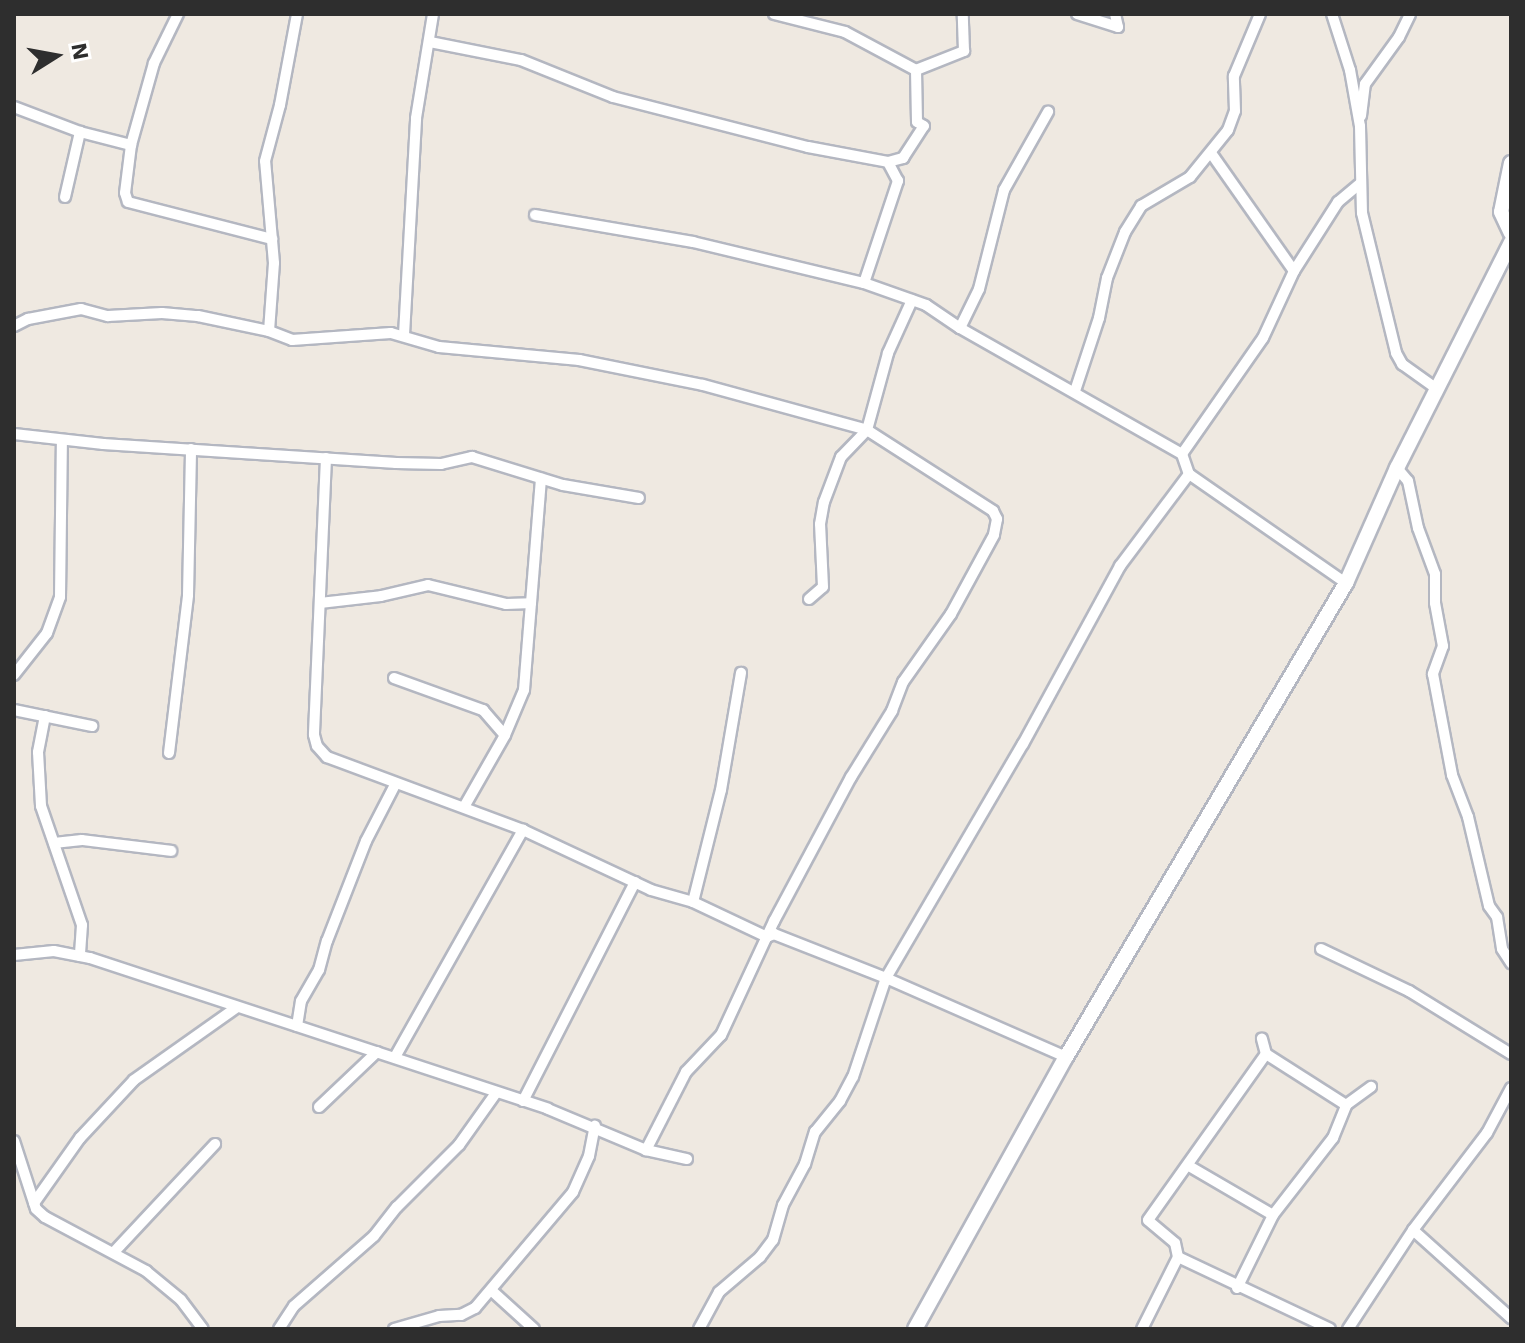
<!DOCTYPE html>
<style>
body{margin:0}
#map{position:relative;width:1525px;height:1343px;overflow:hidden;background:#efe9e1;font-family:"Work Sans",sans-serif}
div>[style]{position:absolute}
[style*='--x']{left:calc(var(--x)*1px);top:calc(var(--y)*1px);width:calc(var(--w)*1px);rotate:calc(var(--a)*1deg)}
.roads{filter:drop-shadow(2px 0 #b4b7c1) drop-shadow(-2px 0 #b4b7c1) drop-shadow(0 2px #b4b7c1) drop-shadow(0 -2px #b4b7c1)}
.street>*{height:10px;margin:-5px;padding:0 5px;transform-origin:5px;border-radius:5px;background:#fff}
.secondary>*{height:14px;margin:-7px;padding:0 7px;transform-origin:7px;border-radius:7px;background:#fff}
span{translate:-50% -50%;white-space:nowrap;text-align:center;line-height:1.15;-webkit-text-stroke:7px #fff;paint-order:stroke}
.frame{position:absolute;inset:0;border:16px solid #2e2e2e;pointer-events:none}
.north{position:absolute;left:16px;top:16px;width:80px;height:80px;-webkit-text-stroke:6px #fff;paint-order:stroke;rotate:79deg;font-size:22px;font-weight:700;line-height:32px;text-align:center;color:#2e2e2e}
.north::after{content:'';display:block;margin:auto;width:28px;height:36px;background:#2e2e2e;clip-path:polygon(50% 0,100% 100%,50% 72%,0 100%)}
</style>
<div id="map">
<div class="roads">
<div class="street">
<div style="--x:774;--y:14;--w:73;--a:14.2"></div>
<div style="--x:845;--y:32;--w:81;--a:28.2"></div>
<div style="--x:1077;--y:14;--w:43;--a:17.6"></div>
<div style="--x:1118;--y:27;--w:13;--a:-103"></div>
<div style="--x:1332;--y:14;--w:59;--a:72.2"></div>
<div style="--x:1350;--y:70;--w:57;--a:79.9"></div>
<div style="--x:1360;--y:126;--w:87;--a:88.7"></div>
<div style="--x:1362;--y:213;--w:144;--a:76.3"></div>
<div style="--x:1396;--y:353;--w:13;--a:61"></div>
<div style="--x:1402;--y:364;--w:43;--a:35.5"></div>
<div style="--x:430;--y:42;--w:93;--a:11.2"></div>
<div style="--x:521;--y:60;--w:99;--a:21.9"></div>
<div style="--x:613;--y:97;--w:201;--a:14.4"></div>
<div style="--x:808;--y:147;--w:81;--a:10.6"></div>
<div style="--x:888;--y:162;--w:16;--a:-15"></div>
<div style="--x:903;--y:158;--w:38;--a:-57"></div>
<div style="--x:924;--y:126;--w:8;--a:-150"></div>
<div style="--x:917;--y:122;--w:52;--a:-91.1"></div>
<div style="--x:916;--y:70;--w:52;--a:-21.6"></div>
<div style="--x:964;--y:51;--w:37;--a:-92"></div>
<div style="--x:14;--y:107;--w:71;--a:20.7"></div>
<div style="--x:80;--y:132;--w:53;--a:14.3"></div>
<div style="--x:131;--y:145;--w:48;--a:97.1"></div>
<div style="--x:125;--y:193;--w:9;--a:72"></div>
<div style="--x:128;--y:202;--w:149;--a:14.4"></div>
<div style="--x:1361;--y:116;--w:32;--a:-83"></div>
<div style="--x:1365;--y:84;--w:58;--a:-54.1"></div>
<div style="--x:1399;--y:37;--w:25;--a:-64"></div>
<div style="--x:131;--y:145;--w:85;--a:-74.3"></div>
<div style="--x:154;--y:63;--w:55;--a:-63.9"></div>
<div style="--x:1211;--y:153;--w:144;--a:54.9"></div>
<div style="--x:65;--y:197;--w:67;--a:-77"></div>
<div style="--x:535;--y:215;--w:160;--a:9.7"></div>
<div style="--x:693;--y:242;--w:176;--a:13.5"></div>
<div style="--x:864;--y:283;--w:66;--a:19.5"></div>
<div style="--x:926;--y:305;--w:41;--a:34.1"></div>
<div style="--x:960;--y:328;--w:255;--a:29.6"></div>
<div style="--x:1182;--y:454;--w:21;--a:71"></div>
<div style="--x:1189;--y:474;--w:191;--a:34.8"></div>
<div style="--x:864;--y:283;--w:108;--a:-71.6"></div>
<div style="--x:898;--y:181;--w:21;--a:-118"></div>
<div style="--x:14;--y:326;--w:16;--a:-27"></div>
<div style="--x:28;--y:319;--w:54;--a:-10.7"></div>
<div style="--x:81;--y:309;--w:28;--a:15"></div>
<div style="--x:108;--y:316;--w:54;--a:-3.2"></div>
<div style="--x:162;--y:313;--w:36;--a:5"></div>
<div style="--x:198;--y:316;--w:73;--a:11.9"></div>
<div style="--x:269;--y:331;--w:25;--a:21"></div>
<div style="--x:292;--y:340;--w:99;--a:-4"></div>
<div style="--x:391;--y:333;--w:50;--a:16.3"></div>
<div style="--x:439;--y:347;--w:141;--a:5.3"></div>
<div style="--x:579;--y:360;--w:126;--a:11.4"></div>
<div style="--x:703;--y:385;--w:170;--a:15.3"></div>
<div style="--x:867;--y:430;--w:150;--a:32.7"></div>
<div style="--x:993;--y:511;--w:9;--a:63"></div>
<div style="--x:997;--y:519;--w:16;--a:101"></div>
<div style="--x:994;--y:535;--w:90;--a:118.6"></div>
<div style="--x:951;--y:614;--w:83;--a:125.2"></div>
<div style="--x:903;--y:682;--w:31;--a:111"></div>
<div style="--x:892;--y:711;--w:78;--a:121.8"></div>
<div style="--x:851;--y:777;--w:163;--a:118.1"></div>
<div style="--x:774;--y:921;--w:126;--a:114.9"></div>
<div style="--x:721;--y:1035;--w:51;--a:133.4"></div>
<div style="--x:686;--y:1072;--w:88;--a:117.1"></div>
<div style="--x:960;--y:328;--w:43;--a:-64"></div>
<div style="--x:979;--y:289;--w:102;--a:-75.8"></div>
<div style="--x:1004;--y:190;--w:90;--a:-60.6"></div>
<div style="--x:269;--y:331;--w:68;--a:-85.8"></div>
<div style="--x:274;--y:263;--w:102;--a:-95"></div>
<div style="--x:265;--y:161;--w:58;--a:-75"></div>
<div style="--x:280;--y:105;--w:93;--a:-79.4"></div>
<div style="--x:404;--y:335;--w:217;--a:-86.8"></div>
<div style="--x:416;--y:118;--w:105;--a:-80.7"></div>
<div style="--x:1075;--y:391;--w:77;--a:-71.8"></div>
<div style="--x:1099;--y:318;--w:41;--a:-78.7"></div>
<div style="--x:1107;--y:278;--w:49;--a:-68.6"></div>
<div style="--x:1125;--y:232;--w:31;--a:-58"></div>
<div style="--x:1141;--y:206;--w:57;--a:-30.6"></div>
<div style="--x:1190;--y:177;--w:60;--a:-51"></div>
<div style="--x:1228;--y:130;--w:20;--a:-70"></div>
<div style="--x:1235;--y:111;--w:35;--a:-92"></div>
<div style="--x:1234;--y:76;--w:67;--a:-67.2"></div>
<div style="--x:14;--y:434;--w:90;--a:6.4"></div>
<div style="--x:103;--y:444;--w:294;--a:3.7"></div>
<div style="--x:396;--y:463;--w:45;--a:1.3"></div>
<div style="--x:441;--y:464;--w:32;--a:-13"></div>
<div style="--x:472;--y:457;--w:95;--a:17.1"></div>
<div style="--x:563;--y:485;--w:77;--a:9.7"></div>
<div style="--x:1182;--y:454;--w:141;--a:-55.1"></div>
<div style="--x:1263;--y:338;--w:74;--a:-65.2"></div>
<div style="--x:1294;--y:271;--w:82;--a:-57.5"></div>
<div style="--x:1338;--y:202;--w:30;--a:-40"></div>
<div style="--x:326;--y:458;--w:277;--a:92.5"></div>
<div style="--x:314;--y:735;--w:11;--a:75"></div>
<div style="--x:317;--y:746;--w:15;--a:48"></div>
<div style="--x:327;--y:757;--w:209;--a:20.4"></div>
<div style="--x:523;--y:830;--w:141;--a:25.1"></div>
<div style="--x:651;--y:890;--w:44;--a:15.9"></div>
<div style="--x:693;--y:902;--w:82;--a:25.3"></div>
<div style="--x:767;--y:937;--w:8;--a:-23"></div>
<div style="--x:774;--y:934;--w:120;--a:21.4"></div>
<div style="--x:886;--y:978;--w:197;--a:23.7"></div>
<div style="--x:1397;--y:468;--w:17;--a:50"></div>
<div style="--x:1408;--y:481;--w:48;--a:78"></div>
<div style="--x:1418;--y:528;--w:49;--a:69.7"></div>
<div style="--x:1435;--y:574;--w:29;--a:90"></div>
<div style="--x:1435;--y:603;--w:44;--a:79.5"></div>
<div style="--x:1443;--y:646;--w:30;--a:110"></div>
<div style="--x:1433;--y:674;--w:103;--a:79.3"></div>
<div style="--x:1452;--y:775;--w:45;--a:69.1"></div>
<div style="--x:1468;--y:817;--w:91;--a:76.7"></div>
<div style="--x:1489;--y:906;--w:14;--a:54"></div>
<div style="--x:1497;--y:917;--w:32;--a:81"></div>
<div style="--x:1502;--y:949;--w:17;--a:57"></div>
<div style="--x:809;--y:599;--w:18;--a:-41"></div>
<div style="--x:823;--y:587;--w:63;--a:-92.7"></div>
<div style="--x:820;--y:524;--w:22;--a:-80"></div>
<div style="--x:824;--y:502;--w:48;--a:-69.3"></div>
<div style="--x:841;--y:457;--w:37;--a:-46"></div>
<div style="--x:867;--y:430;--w:80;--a:-74.7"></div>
<div style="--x:888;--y:353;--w:58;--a:-65.6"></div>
<div style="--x:320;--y:603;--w:61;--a:-6.5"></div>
<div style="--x:381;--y:596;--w:48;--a:-13.2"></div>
<div style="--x:428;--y:585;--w:80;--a:13.7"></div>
<div style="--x:506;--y:604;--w:25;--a:-2"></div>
<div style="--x:14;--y:675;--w:53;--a:-51.8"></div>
<div style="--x:47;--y:633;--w:38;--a:-70"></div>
<div style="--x:60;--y:597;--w:157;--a:-89.3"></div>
<div style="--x:394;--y:678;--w:95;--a:19.8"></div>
<div style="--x:483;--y:710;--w:33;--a:49"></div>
<div style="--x:14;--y:710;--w:80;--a:11.6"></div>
<div style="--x:45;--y:716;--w:37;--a:101"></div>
<div style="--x:38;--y:752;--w:54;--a:86.8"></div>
<div style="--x:41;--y:806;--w:126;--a:71"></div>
<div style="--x:82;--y:925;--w:31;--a:94"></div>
<div style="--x:169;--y:753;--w:159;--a:-83.1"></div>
<div style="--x:188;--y:595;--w:146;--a:-88.8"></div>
<div style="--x:464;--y:807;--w:83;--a:-60.3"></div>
<div style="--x:505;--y:735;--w:49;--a:-67.1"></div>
<div style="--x:524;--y:690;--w:212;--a:-85.4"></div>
<div style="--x:54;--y:843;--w:28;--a:-6"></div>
<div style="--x:82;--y:840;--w:90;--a:7"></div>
<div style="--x:693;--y:902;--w:115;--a:-76"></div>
<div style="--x:721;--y:790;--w:119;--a:-80.3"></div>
<div style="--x:1321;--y:949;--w:98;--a:25.5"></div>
<div style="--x:1409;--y:991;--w:120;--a:31.7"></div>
<div style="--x:14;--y:955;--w:40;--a:-5.7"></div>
<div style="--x:54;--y:951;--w:37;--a:11"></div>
<div style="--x:90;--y:958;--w:482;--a:18.2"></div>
<div style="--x:548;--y:1109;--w:106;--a:22.7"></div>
<div style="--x:646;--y:1150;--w:42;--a:12.4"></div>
<div style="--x:297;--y:1026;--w:25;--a:-81"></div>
<div style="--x:301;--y:1001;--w:36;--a:-60"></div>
<div style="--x:319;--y:970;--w:30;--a:-75"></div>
<div style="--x:327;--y:941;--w:107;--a:-68.7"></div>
<div style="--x:366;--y:841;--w:65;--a:-62.7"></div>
<div style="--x:1266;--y:1054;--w:95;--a:32.5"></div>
<div style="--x:395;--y:1057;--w:261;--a:-60.6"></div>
<div style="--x:523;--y:1101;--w:246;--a:-62.9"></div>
<div style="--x:319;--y:1107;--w:80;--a:-43.5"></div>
<div style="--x:14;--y:1141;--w:71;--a:72.1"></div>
<div style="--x:36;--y:1209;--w:12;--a:42"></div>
<div style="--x:45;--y:1217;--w:115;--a:28.1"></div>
<div style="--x:146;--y:1271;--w:45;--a:39.6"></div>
<div style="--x:181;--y:1300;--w:36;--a:53"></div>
<div style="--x:1189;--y:1166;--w:97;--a:30.3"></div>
<div style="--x:34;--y:1203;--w:80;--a:-54.7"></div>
<div style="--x:80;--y:1138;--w:79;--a:-47"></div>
<div style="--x:134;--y:1080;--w:126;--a:-35.3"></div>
<div style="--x:1413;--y:1230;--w:132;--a:41.9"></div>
<div style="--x:114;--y:1252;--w:148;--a:-46.9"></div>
<div style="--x:1178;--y:1257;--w:168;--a:25.3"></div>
<div style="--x:1237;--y:1288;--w:81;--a:-63.7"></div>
<div style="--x:1273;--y:1215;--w:98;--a:-52.1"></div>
<div style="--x:1333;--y:1138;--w:35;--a:-68"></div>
<div style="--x:1346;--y:1105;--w:31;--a:-36"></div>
<div style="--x:491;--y:1290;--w:58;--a:42.2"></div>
<div style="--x:279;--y:1329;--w:27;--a:-57"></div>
<div style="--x:294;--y:1306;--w:106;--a:-41.2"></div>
<div style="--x:374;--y:1236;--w:37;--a:-52"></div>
<div style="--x:397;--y:1207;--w:88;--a:-45"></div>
<div style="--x:459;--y:1145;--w:64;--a:-54.6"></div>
<div style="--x:394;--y:1329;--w:47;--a:-16.1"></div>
<div style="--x:439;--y:1316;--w:22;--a:-3"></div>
<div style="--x:461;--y:1315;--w:16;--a:-27"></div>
<div style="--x:475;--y:1308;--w:152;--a:-49.8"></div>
<div style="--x:573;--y:1192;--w:39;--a:-66"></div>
<div style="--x:589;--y:1156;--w:31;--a:-79"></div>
<div style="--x:699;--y:1329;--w:42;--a:-61.6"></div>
<div style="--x:719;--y:1292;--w:54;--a:-40.5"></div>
<div style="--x:760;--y:1257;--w:21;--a:-53"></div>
<div style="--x:773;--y:1240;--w:36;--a:-74"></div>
<div style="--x:783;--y:1205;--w:47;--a:-61.8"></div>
<div style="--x:805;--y:1164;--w:34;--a:-73"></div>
<div style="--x:815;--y:1132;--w:40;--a:-51"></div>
<div style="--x:840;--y:1101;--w:27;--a:-62"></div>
<div style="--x:853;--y:1077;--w:104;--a:-71.6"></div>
<div style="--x:886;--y:978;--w:271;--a:-59.7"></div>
<div style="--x:1023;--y:744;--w:203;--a:-61.4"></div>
<div style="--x:1120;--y:566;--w:115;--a:-53.1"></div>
<div style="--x:1142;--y:1329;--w:80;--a:-63.4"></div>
<div style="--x:1178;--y:1257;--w:14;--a:-102"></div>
<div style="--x:1175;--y:1243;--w:35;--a:-140"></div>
<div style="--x:1148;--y:1220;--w:204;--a:-54.6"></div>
<div style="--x:1266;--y:1054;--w:16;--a:-105"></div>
<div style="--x:1348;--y:1329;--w:118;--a:-56.7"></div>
<div style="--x:1413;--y:1230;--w:122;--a:-52.7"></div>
<div style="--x:1487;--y:1133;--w:51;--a:-61.9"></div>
</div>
<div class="secondary">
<div style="--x:1511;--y:163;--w:50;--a:101.5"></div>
<div style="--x:1501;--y:212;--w:23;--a:65"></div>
<div style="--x:915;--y:1329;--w:311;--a:-61"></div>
<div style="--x:1066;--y:1057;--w:551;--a:-59.43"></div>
<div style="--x:1346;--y:583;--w:126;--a:-66.1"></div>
<div style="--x:1397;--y:468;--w:253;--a:-63.2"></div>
</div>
</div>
<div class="frame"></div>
<div class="north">N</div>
</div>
